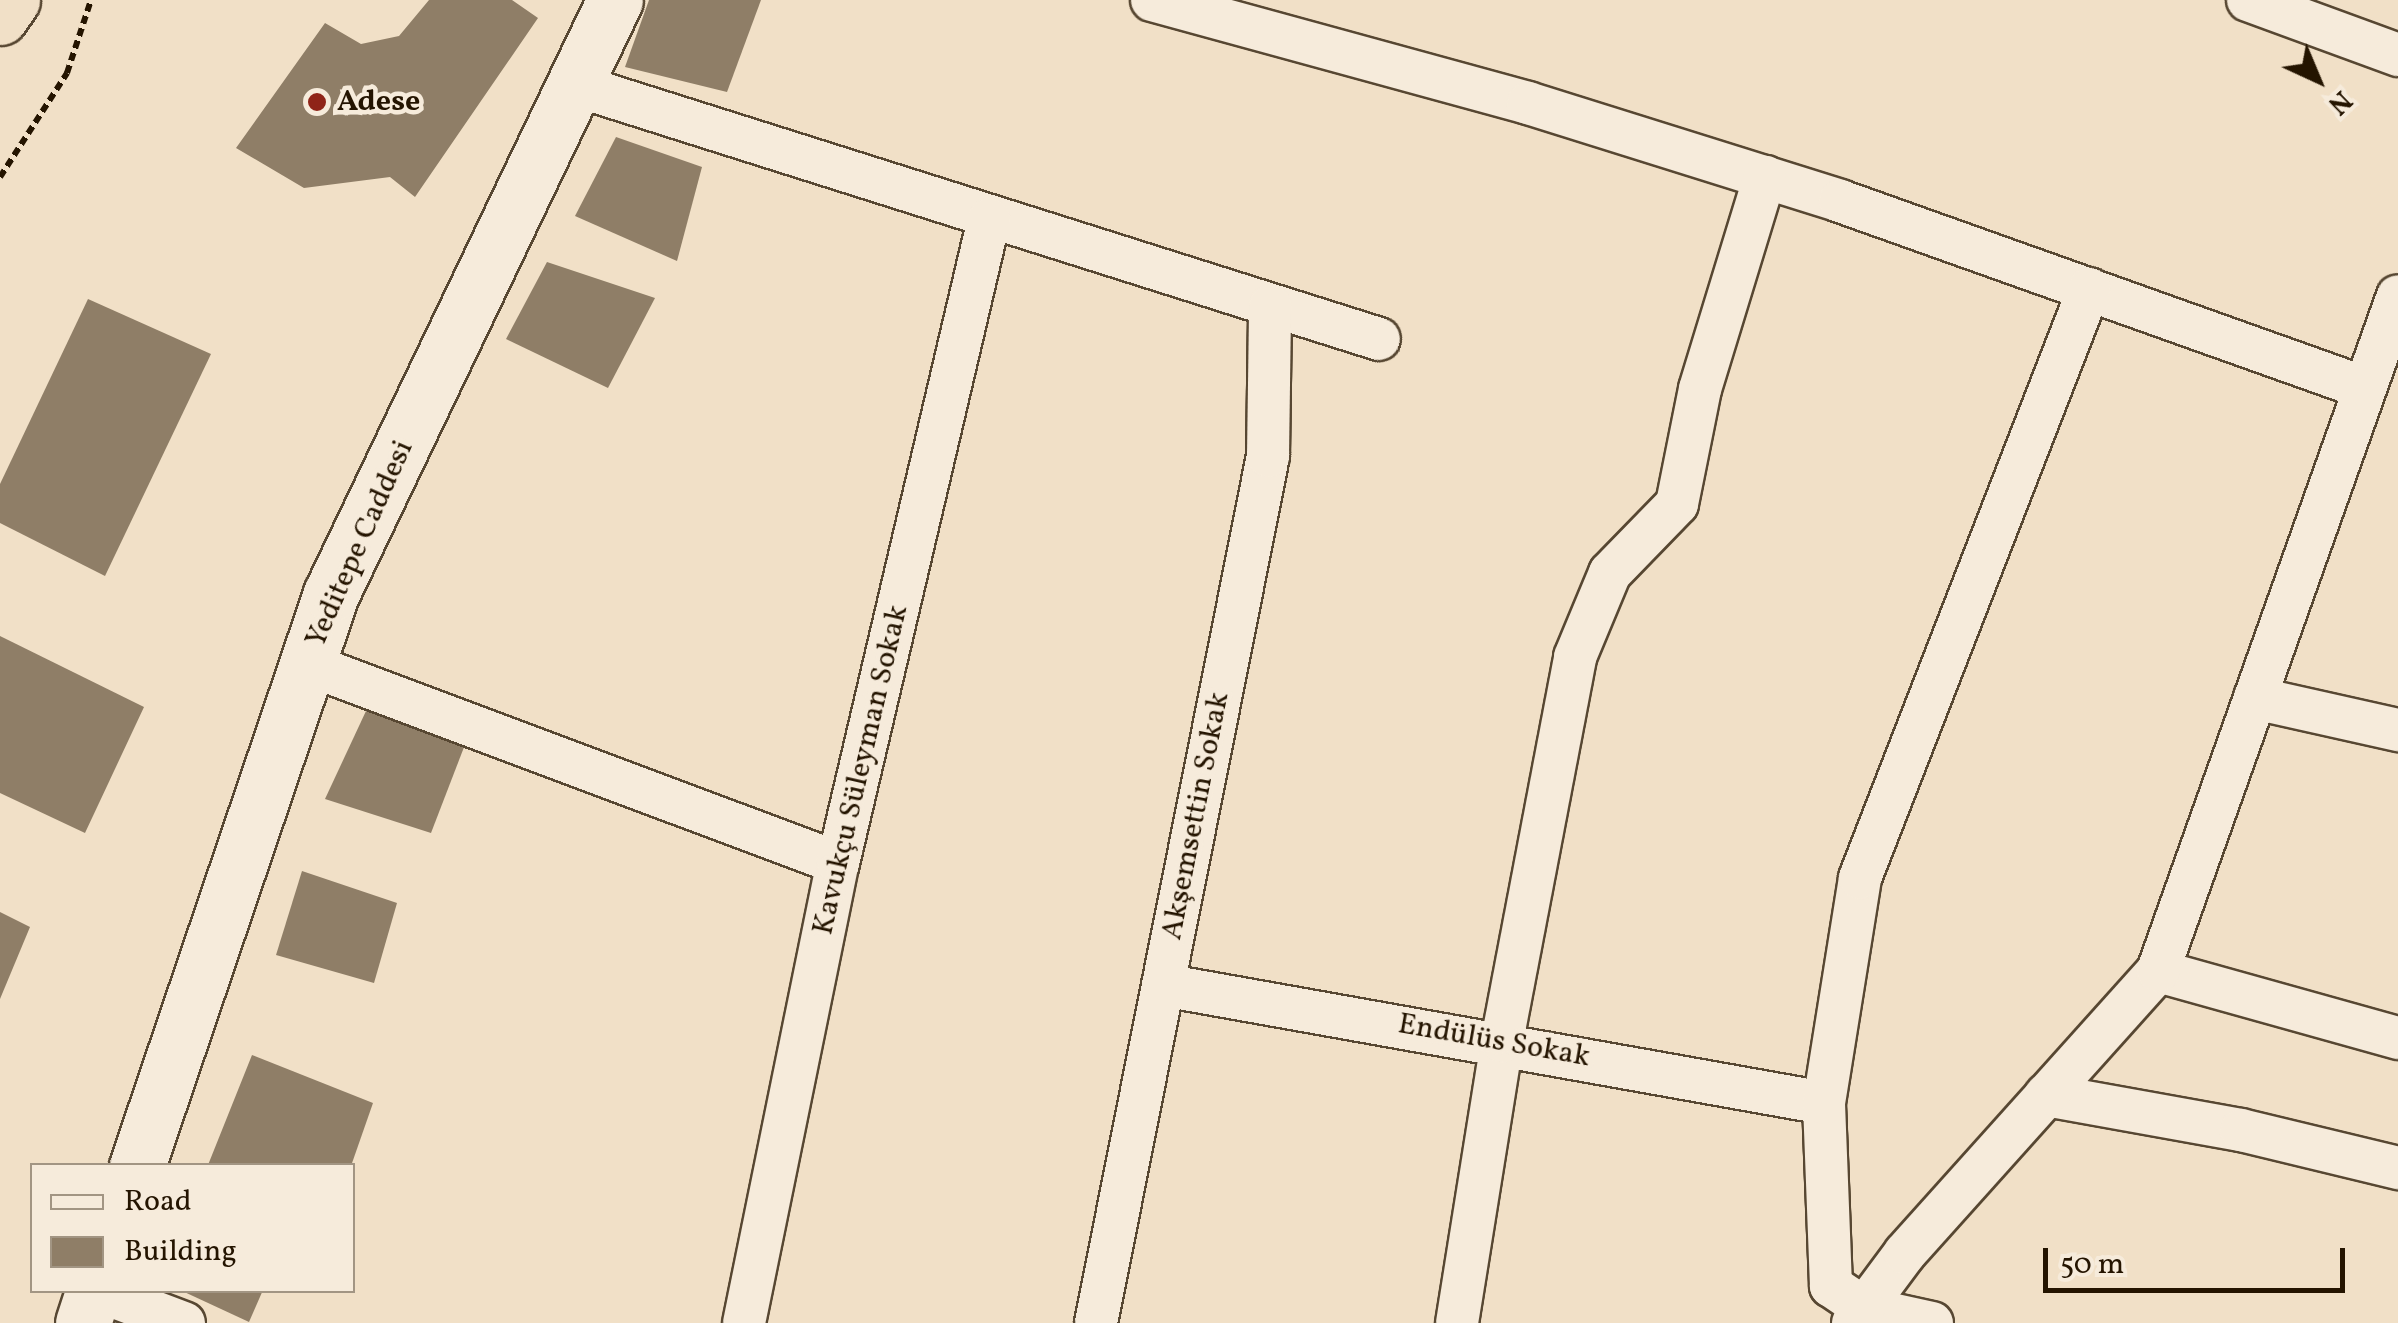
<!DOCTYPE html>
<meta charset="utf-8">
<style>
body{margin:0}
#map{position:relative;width:2398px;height:1323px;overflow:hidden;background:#f1e0c7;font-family:Vollkorn,serif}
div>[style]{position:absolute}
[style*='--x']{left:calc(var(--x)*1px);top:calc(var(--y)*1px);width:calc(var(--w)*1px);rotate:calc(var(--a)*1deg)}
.building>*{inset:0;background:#8f7e67}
.path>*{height:6px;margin-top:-3px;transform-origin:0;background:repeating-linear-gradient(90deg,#241400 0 8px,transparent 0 13px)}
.roads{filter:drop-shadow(2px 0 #574732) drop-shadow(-2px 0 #574732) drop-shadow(0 2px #574732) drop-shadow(0 -2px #574732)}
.street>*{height:42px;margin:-21px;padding:0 21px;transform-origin:21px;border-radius:21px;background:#f6ebdb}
.secondary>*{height:55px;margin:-27.5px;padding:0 27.5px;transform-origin:27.5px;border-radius:27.5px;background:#f6ebdb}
.highway>*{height:55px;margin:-27.5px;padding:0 27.5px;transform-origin:27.5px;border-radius:27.5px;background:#f1e0c7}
.dots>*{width:28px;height:28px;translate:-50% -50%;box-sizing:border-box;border:5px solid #f6ebdb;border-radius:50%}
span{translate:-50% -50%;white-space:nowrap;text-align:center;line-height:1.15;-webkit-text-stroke:9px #f6ebdb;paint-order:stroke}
.poi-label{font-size:30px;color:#241400;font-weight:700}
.left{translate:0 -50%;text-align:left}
.street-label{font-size:30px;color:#241400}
.legend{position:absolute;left:30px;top:1163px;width:325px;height:130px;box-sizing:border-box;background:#f6ebdb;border:2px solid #a29583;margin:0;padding:12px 18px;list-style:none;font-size:30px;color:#241400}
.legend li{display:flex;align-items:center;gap:20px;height:50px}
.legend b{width:50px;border:2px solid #a29583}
.north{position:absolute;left:2268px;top:30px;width:100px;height:100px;-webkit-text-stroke:8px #f6ebdb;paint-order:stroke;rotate:136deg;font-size:28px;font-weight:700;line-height:40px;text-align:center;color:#241400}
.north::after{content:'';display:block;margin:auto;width:35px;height:45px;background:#241400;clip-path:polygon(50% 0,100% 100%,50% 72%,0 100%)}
.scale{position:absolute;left:2043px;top:1248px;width:302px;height:45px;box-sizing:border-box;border:5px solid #241400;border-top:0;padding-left:12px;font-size:30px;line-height:35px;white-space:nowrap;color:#241400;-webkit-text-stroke:8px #f6ebdb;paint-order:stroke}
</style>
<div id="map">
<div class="building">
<div style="clip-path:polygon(429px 0,512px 0,538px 18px,415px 197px,390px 177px,304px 188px,236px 148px,325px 23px,361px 44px,399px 36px)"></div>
<div style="clip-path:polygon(649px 0,761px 0,727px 92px,625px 67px)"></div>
<div style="clip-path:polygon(616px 137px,702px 167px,677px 261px,575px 216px)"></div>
<div style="clip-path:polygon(547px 262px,655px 298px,608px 388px,506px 339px)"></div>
<div style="clip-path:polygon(88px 299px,211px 354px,105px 576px,0 523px,0 484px)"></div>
<div style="clip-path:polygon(0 636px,144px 707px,85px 833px,0 793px)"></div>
<div style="clip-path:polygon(366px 711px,466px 742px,431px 833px,325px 799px)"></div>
<div style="clip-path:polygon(302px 871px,397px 903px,374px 983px,276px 955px)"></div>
<div style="clip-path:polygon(0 912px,30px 927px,0 999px)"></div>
<div style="clip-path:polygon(252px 1055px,373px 1103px,351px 1166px,208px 1165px)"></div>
<div style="clip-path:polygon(180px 1290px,263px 1290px,249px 1322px)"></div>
</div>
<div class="path">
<div style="--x:0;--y:177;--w:124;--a:-57.2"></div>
<div style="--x:67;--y:73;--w:77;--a:-71.8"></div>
</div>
<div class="roads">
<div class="street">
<div style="--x:1152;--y:0;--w:390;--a:15.3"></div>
<div style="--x:1528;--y:103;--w:327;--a:17.4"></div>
<div style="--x:1840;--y:201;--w:557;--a:19.61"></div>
<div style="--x:2248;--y:0;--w:160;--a:20.1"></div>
<div style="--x:575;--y:85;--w:843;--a:17.53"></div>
<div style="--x:307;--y:664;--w:567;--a:20.54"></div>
<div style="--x:2255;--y:698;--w:147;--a:12.6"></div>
<div style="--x:2158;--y:971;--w:249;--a:15.6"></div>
<div style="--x:1163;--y:985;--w:671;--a:10.12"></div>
<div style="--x:2046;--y:1095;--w:198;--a:10.2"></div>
<div style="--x:2241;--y:1130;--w:162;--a:13.6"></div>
<div style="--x:96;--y:1290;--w:94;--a:20.6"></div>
<div style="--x:744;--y:1323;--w:470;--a:-78.5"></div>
<div style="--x:838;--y:863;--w:661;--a:-76.8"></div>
<div style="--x:1096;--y:1323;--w:884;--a:-78.78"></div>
<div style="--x:1268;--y:456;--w:150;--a:-89.2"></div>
<div style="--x:1457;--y:1323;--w:286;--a:-80.9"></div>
<div style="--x:1502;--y:1041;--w:391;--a:-79.2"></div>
<div style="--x:1575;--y:657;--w:91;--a:-67.4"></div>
<div style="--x:1610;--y:573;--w:96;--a:-45.8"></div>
<div style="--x:1677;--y:504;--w:117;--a:-78.7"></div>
<div style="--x:1700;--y:389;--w:222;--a:-73"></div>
<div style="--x:1853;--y:1323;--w:87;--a:-53.4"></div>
<div style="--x:1905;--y:1253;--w:379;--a:-48.1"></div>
<div style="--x:2158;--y:971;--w:716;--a:-70.43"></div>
<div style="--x:1932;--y:1323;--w:70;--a:-167.6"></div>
<div style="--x:1864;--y:1308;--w:40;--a:-146"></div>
<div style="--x:1831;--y:1286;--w:183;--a:-92.2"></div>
<div style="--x:1824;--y:1103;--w:228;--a:-80.9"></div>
<div style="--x:1860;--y:878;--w:632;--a:-68.75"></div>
</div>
<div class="secondary">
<div style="--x:137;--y:1166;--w:604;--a:-71.27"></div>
<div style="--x:331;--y:594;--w:658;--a:-64.45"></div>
<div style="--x:83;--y:1323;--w:35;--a:-72"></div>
</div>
<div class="highway">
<div style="--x:0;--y:17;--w:21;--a:-55"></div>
</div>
</div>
<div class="dots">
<div style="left:317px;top:102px;background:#8f2418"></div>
</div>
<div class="poi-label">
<span class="left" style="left:337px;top:102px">Adese</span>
</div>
<div class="street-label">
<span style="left:360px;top:544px;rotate:-66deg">Yeditepe Caddesi</span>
<span style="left:861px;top:770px;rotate:-77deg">Kavukçu Süleyman Sokak</span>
<span style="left:1196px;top:816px;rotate:-79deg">Akşemsettin Sokak</span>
<span style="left:1494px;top:1041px;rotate:10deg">Endülüs Sokak</span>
</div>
<ul class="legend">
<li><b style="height:12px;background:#f6ebdb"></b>Road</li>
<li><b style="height:28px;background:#8f7e67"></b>Building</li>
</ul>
<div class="north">N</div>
<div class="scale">50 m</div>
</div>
